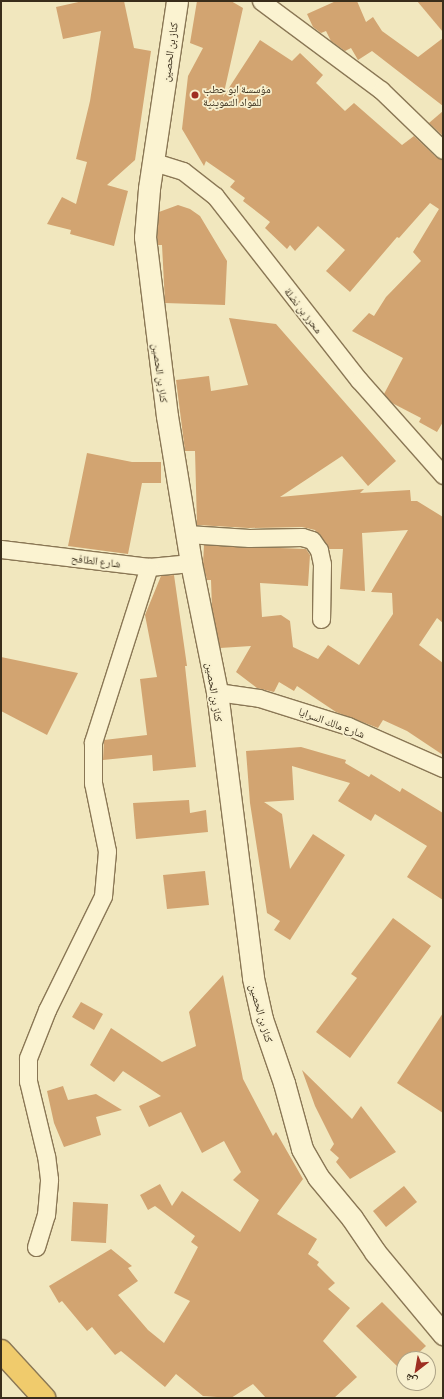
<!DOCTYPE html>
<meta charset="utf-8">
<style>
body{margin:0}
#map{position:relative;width:444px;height:1399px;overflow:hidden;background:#f1e7be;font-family:Literata,"Noto Naskh Arabic",serif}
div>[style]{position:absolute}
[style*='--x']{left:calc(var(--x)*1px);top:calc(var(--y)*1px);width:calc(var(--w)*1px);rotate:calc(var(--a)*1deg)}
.building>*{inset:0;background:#d2a471}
.roads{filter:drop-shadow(1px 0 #8a7755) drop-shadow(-1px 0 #8a7755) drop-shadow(0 1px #8a7755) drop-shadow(0 -1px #8a7755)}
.minor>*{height:17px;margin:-8.5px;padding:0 8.5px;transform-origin:8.5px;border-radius:8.5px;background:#fbf3d1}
.tertiary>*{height:21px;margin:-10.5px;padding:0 10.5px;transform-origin:10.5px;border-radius:10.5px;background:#fbf3d1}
.trunk>*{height:22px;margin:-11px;padding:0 11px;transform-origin:11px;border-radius:11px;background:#f0cb6c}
.dots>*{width:11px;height:11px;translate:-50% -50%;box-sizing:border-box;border:2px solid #f8f0ce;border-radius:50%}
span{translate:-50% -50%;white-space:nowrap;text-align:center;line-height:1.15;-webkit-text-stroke:3.5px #f8f0ce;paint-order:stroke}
.street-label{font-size:11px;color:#392d1b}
.poi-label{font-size:11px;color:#392d1b}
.left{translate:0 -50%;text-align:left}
.frame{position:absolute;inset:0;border:2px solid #392d1b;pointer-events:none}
.north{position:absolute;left:396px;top:1351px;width:40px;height:40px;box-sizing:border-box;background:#f8f0ce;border:1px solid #aca286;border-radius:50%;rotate:211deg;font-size:11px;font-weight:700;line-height:16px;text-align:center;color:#392d1b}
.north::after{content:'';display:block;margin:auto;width:14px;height:18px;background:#9e2e21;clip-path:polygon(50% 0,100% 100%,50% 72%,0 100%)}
</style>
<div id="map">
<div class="building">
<div style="clip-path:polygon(83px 1px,124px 1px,134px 48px,151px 51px,135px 160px,107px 185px,128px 191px,114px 246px,70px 234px,71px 230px,47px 224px,62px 197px,76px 204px,87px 162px,76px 159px,90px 101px,101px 31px,63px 39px,56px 7px)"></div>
<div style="clip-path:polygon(197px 1px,231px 1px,243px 8px,223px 97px,260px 40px,292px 61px,300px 53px,323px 75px,316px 83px,345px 111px,354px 103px,402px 145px,414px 136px,436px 157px,443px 160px,443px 422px,437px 432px,419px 422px,421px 418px,392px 403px,384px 394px,403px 358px,352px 331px,369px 313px,374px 316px,386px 297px,421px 261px,413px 252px,439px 209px,430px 203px,399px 238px,397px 237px,350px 292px,326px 271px,345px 250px,318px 226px,295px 251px,290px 245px,287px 249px,265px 228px,270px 222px,243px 201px,245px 198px,230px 187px,235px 181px,206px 161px,204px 166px,182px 129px,188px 76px,203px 48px,190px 43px)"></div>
<div style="clip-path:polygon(336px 1px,357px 1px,366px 22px,373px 17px,382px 31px,418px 57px,443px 38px,443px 106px,372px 51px,358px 60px,351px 48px,345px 51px,331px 41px,326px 31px,321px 33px,313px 27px,307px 14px)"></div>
<div style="clip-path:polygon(417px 1px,443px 1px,443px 32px)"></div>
<div style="clip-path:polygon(443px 111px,443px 136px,429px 123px)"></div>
<div style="clip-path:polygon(178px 205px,190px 209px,200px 216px,227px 261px,225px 305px,165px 303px,162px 245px,158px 245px,157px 237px,159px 212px)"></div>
<div style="clip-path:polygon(229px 318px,276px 324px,396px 461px,368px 486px,342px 456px,280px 497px,364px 489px,360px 493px,410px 490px,411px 501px,417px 501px,443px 517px,443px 623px,437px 618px,419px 645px,443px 663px,443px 755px,407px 731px,383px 720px,378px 728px,336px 712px,297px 686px,294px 691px,279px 682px,274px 692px,257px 688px,236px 672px,251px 646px,220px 648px,212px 609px,211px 580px,207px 580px,203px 564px,204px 545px,306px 549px,310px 555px,308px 586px,260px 583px,262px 617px,281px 615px,290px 621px,293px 647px,318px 659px,328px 645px,359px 665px,393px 614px,392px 593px,371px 592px,408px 530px,362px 533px,365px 591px,340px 589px,343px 549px,329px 549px,315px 530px,302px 527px,249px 528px,197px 525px,195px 451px,185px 451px,176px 380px,209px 376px,211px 391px,248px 385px)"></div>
<div style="clip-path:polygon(87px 453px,132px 462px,161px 462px,161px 483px,142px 483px,128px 554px,68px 546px)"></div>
<div style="clip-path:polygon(174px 575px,187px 666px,185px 666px,196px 767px,153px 771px,152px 755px,103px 760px,104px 740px,147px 735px,140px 679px,157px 677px,145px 615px,161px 576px)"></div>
<div style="clip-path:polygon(1px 657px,78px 673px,47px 735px,1px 711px)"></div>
<div style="clip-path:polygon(301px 747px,346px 760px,345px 763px,369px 777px,371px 774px,400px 792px,402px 788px,443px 813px,443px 900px,407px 877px,427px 846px,375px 814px,371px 821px,338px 801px,350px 783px,292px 766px,294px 800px,264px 802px,282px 814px,290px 869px,313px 834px,345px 855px,290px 940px,274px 930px,280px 921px,267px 913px,250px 803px,246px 751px)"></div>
<div style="clip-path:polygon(189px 800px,190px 813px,206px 810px,208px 832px,136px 839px,133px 803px)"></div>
<div style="clip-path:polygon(205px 871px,209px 905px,167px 909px,163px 875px)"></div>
<div style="clip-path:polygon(393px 918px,431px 946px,350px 1058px,316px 1032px,357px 978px,351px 974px)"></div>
<div style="clip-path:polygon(223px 975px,243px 1079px,273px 1136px,276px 1132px,303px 1179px,277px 1214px,317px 1239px,308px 1254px,319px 1262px,317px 1265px,335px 1283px,328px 1289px,350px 1308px,323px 1341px,357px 1377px,334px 1398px,266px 1398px,253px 1384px,231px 1398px,203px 1396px,176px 1374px,165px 1387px,121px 1351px,115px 1355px,92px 1327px,87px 1331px,62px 1301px,59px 1303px,49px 1286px,111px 1249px,132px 1266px,128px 1268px,138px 1281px,118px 1295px,148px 1330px,164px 1343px,190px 1301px,174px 1293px,198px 1247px,191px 1242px,195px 1236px,155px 1206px,148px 1210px,140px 1195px,160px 1184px,172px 1206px,182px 1191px,240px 1232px,259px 1200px,233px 1180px,241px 1172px,224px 1141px,202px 1153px,181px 1112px,149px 1127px,139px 1106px,161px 1096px,123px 1071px,114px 1082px,90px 1065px,111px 1028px,162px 1062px,196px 1046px,189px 1012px)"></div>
<div style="clip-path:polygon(81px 1002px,103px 1014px,94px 1030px,72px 1017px)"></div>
<div style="clip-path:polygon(443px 1013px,443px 1113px,397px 1083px)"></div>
<div style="clip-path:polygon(302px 1070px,352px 1119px,361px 1106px,396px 1152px,350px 1179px,336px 1162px,339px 1158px,330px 1150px,334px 1144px,315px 1106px)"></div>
<div style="clip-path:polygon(63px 1086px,68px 1100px,96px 1094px,122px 1110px,96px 1117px,101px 1135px,64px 1147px,54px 1123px,47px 1091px)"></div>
<div style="clip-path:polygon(404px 1186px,417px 1202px,386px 1227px,373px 1211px)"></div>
<div style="clip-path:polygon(73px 1202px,108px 1204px,106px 1243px,71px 1241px)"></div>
<div style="clip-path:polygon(382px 1302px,426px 1346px,412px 1359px,404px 1359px,404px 1367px,401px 1370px,356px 1326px)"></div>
</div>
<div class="roads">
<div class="minor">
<div style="--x:261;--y:1;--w:149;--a:36.6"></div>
<div style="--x:381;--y:90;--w:86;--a:44.1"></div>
<div style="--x:154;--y:162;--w:30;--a:17"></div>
<div style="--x:183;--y:171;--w:41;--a:38"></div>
<div style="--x:215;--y:196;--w:234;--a:52"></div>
<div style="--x:359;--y:380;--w:127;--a:48.5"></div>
<div style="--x:187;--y:534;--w:62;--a:3.7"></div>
<div style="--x:249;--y:538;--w:53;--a:-1.1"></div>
<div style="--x:302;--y:537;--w:10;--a:17"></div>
<div style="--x:312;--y:540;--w:12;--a:55"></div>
<div style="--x:319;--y:550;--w:14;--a:78"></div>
<div style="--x:322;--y:564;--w:55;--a:91"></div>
<div style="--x:1;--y:549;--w:149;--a:6.9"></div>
<div style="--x:149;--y:567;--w:42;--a:-5.4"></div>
<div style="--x:217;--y:692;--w:42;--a:8.1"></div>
<div style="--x:259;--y:698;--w:93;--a:17.5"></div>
<div style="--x:348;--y:726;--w:104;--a:23.9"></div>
<div style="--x:36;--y:1247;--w:34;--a:-73"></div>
<div style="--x:46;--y:1215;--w:36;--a:-85"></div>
<div style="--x:49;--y:1179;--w:23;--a:-97"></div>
<div style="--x:46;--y:1156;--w:77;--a:-103.5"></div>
<div style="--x:28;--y:1081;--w:23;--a:-90"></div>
<div style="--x:28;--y:1058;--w:52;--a:-68.4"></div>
<div style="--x:47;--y:1010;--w:127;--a:-63.8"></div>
<div style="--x:103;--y:896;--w:45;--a:-84.9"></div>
<div style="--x:107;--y:851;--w:69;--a:-101.6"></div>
<div style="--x:93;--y:783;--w:41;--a:-90"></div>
<div style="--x:93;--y:742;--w:184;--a:-72.3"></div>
</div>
<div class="tertiary">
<div style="--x:177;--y:1;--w:190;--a:98.5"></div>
<div style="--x:149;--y:189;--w:48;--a:94.8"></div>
<div style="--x:145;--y:237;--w:180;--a:83"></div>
<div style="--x:167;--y:416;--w:149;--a:80.7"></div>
<div style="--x:191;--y:563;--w:132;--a:78.6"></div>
<div style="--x:217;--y:692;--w:288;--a:82.8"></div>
<div style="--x:253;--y:978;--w:42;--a:77.6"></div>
<div style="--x:262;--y:1019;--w:68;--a:71"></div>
<div style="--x:284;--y:1083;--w:68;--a:74.7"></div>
<div style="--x:302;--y:1149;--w:32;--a:60"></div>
<div style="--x:318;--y:1177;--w:53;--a:50.3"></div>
<div style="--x:352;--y:1218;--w:41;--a:55.9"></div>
<div style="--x:375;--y:1252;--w:107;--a:50.3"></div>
</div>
<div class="trunk">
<div style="--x:1;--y:1351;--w:64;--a:47.5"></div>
</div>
</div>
<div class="dots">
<div style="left:195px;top:95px;background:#9e2e21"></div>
</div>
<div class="street-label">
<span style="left:169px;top:52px;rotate:-82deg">كناز بن الحصين</span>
<span style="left:304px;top:310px;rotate:52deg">محرز بن نضلة</span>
<span style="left:161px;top:373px;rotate:82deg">كناز بن الحصين</span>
<span style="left:96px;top:560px;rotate:7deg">شارع الطافح</span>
<span style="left:215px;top:692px;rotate:81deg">كناز بن الحصين</span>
<span style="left:332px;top:722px;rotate:20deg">شارع مالك السرايا</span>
<span style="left:262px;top:1013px;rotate:74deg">كناز بن الحصين</span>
</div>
<div class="poi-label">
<span class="left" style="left:203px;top:95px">مؤسسة ابو حطب<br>للمواد التموينية</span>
</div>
<div class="frame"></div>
<div class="north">ش</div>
</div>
